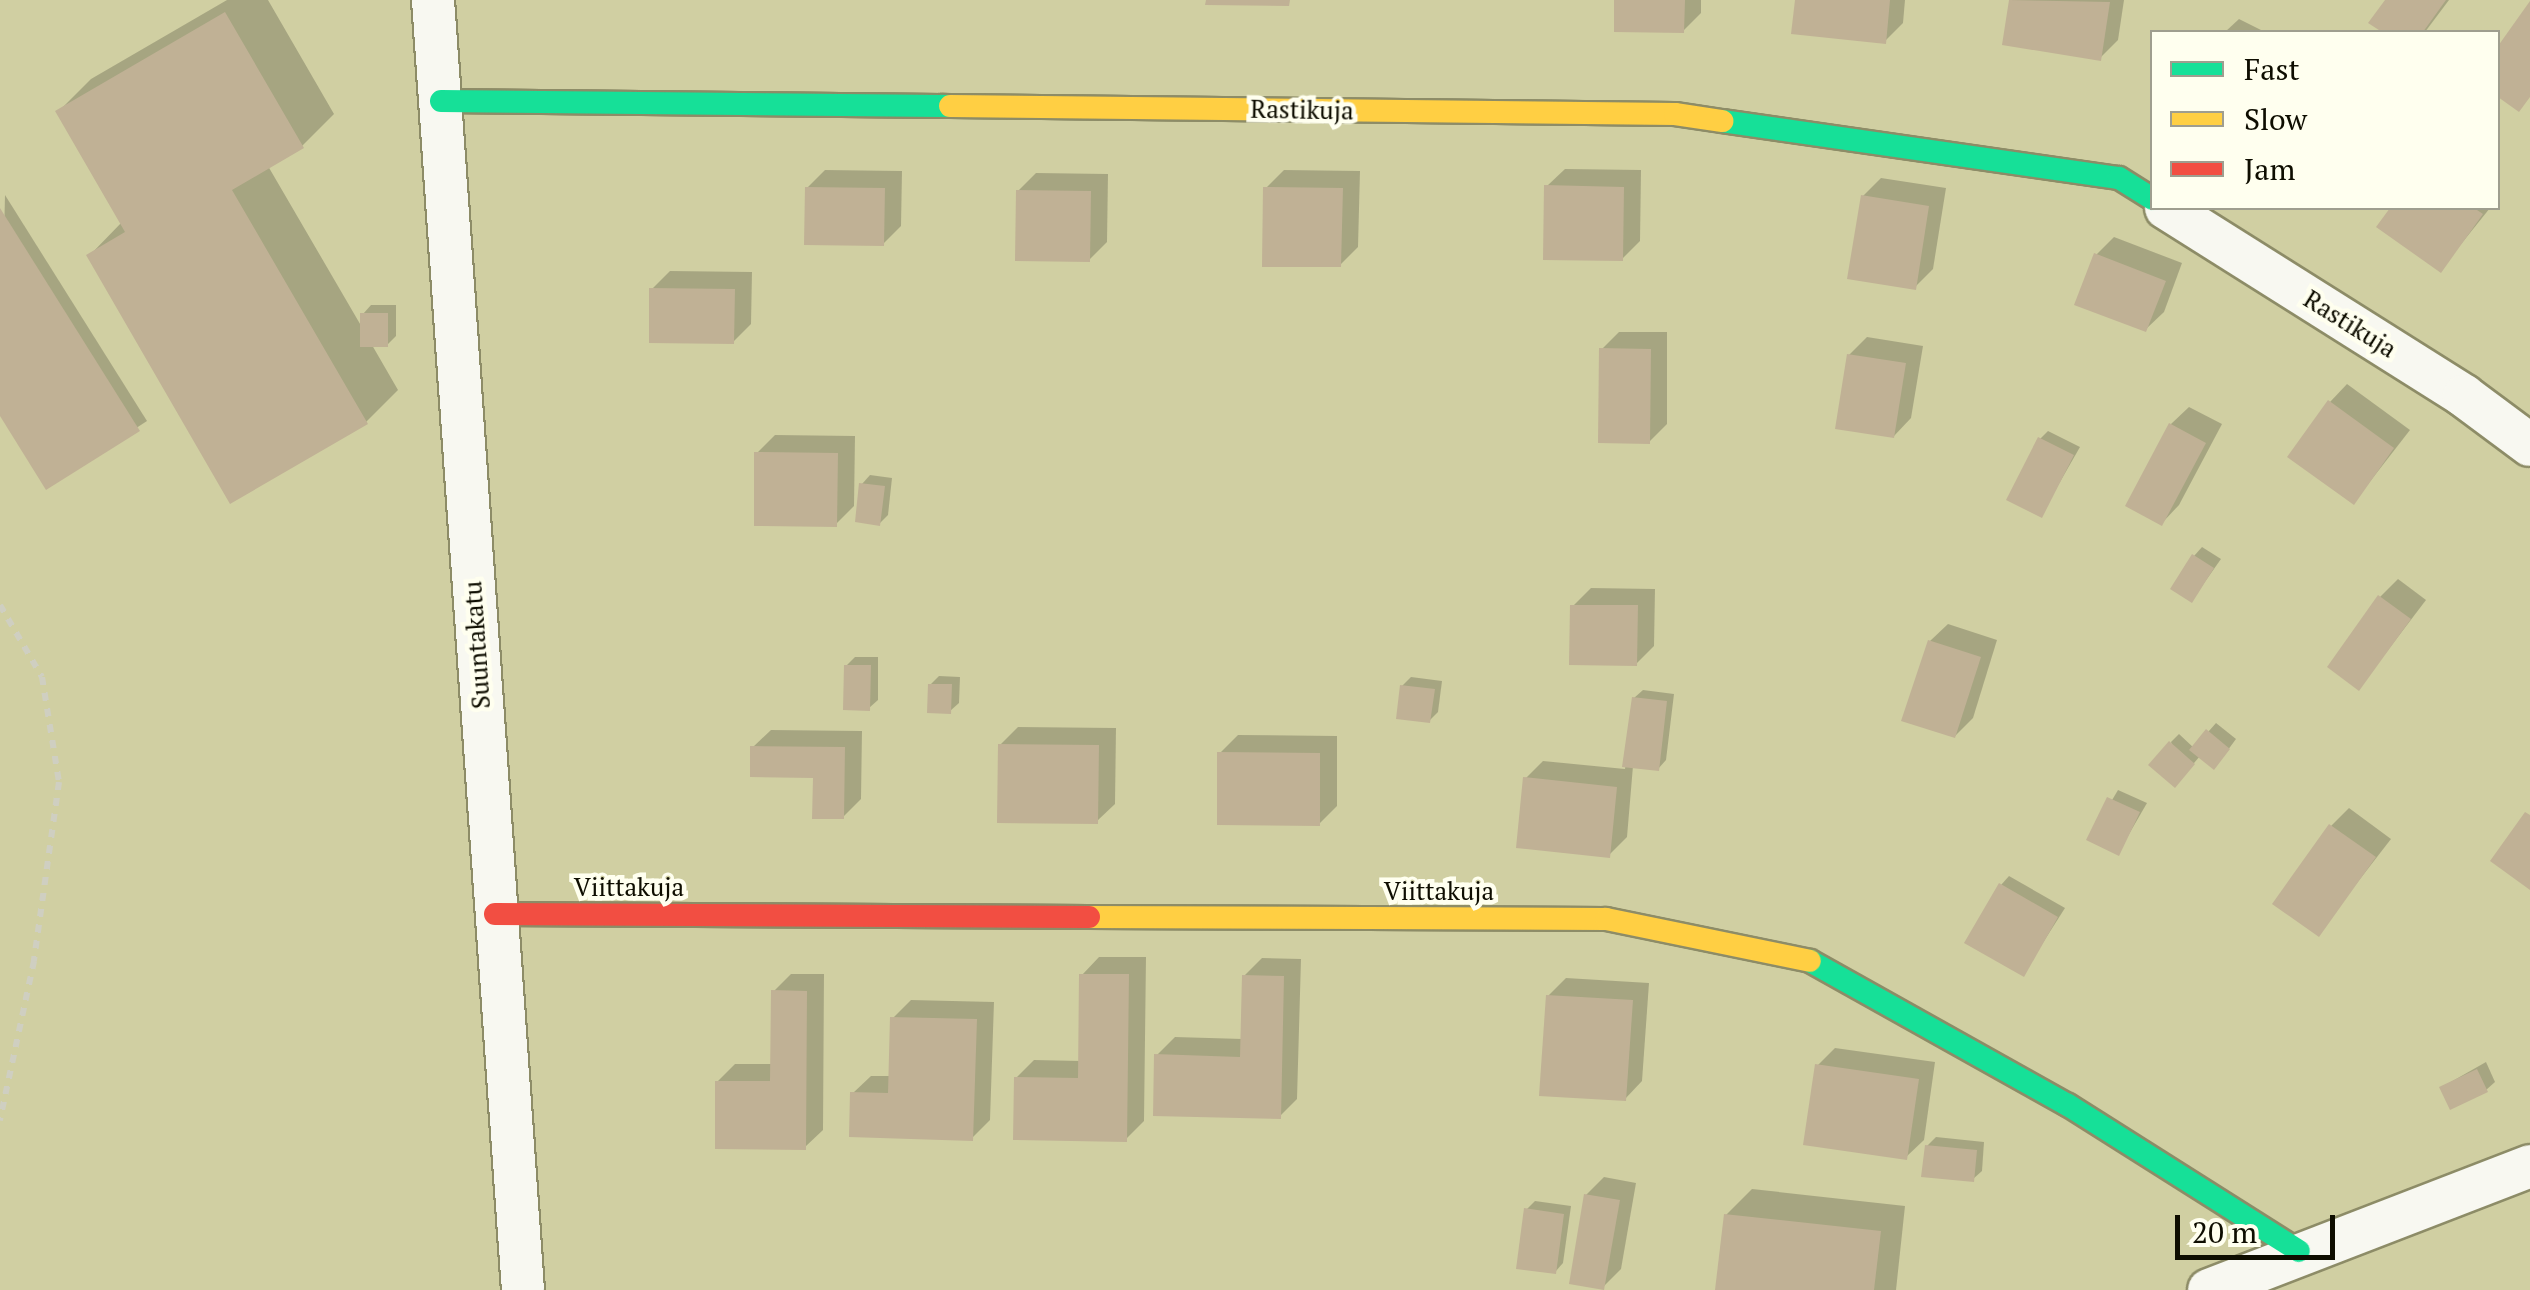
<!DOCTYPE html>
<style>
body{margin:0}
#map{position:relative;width:2530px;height:1290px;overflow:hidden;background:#d0cfa2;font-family:"PT Serif",serif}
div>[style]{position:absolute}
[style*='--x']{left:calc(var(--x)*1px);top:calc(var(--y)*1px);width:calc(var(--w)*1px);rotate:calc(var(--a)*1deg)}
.shadow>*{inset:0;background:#0003}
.building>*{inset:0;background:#c0b195}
.path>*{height:6px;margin-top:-3px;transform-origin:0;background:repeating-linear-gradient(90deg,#cfcfc1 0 8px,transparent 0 16px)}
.roads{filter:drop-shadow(2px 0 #8d8c67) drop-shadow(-2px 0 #8d8c67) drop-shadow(0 2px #8d8c67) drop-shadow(0 -2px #8d8c67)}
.street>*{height:42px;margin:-21px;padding:0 21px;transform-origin:21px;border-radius:21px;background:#f8f8f1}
.fast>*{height:22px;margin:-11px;padding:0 11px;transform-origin:11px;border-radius:11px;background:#16e098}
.slow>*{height:22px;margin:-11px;padding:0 11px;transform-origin:11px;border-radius:11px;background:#ffcf43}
.jam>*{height:22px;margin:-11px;padding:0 11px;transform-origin:11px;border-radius:11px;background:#f24e42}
span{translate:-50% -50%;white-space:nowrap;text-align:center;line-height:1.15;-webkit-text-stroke:9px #ffffef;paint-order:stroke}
.street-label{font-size:25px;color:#0e0d00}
.legend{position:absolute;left:2150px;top:30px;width:350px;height:180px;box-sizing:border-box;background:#ffffef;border:2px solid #9f9e8f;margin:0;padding:12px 18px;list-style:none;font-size:30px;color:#0e0d00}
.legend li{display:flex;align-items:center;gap:20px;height:50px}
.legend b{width:50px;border:2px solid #9f9e8f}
.scale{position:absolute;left:2175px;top:1215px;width:160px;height:45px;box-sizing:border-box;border:5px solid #0e0d00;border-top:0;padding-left:12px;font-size:30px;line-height:35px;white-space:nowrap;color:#0e0d00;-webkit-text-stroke:8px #ffffef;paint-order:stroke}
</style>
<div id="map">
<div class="shadow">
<div style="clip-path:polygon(227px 0,268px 0,334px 114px,302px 146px,268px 166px,363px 329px,363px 314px,371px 305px,396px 305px,396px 336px,387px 345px,372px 345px,398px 390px,366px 422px,89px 256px,122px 222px,59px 111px,91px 79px)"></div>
<div style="clip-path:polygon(1617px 0,1701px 0,1701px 13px,1683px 31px)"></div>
<div style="clip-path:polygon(1797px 0,1905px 0,1903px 23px,1885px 41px)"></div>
<div style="clip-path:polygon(2012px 0,2124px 0,2118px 40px,2100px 58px,2005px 43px)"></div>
<div style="clip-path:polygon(2388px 0,2449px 0,2425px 32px,2386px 32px,2372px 22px)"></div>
<div style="clip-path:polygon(2239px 19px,2265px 32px,2225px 32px)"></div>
<div style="clip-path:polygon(1565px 169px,1641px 170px,1640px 241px,1622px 259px,1547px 186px)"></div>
<div style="clip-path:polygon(825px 170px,902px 171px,901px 226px,883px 244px,807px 188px)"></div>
<div style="clip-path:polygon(1284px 170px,1360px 171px,1358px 247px,1340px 265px,1266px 188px)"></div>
<div style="clip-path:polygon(1036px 173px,1108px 174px,1107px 242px,1089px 260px,1018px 191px)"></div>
<div style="clip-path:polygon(1881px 178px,1946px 188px,1933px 269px,1915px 287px,1863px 196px)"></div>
<div style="clip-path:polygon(5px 195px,147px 421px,47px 486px,0 412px)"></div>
<div style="clip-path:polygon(2393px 208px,2490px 208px,2441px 269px,2379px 226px)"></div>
<div style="clip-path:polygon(2114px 237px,2182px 263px,2164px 312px,2146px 329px,2096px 255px)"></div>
<div style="clip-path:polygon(670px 271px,752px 272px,751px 324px,733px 342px,652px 289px)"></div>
<div style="clip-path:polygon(1619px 332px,1667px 332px,1667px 424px,1649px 442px,1602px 349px)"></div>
<div style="clip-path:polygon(1867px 337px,1923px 346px,1911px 418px,1894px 436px,1849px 355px)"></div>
<div style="clip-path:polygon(2347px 384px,2410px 430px,2354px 502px,2330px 402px)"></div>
<div style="clip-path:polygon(2189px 407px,2222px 424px,2179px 505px,2162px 523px,2171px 424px)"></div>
<div style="clip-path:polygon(2048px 431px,2080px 447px,2041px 515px,2040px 439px)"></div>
<div style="clip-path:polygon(775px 435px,855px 436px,854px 506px,836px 524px,757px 453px)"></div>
<div style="clip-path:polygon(870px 475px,892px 478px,888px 515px,880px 523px,862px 484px)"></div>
<div style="clip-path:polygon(2202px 547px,2221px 559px,2192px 600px,2194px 556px)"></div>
<div style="clip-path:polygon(2398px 579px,2426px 600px,2359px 688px,2380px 597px)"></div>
<div style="clip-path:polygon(1591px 588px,1655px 589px,1654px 646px,1636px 664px,1573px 606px)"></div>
<div style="clip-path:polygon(1948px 624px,1997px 640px,1973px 718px,1955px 736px,1930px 641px)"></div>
<div style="clip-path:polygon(855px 657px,878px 657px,878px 700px,869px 708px,846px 666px)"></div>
<div style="clip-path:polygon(939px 676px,960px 677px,959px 703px,950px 711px,930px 685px)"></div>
<div style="clip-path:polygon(1411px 677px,1442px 681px,1438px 712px,1429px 721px,1402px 686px)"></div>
<div style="clip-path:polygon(1643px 690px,1674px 694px,1666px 760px,1658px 769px,1633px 766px,1627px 837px,1609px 855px,1525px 779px,1543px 761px,1625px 769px,1634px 698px)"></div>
<div style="clip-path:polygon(2216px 723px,2236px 739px,2222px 758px,2200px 756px,2183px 776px,2171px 742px,2179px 734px,2194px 748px)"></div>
<div style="clip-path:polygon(1018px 727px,1116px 728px,1115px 804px,1097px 821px,1000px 745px)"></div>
<div style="clip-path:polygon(771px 730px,862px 731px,861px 799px,843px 817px,816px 776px,753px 747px)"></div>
<div style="clip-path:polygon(1238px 735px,1337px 736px,1337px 806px,1319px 824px,1220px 753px)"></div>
<div style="clip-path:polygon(2118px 790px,2147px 803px,2118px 853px,2089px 839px)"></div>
<div style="clip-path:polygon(2349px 808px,2391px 839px,2318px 933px,2331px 826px)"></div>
<div style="clip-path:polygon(2009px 876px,2065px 908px,2023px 974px,2001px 885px)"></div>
<div style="clip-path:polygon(1099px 957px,1146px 957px,1144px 1121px,1126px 1139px,1016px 1078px,1034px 1060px,1081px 1061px,1082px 975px)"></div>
<div style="clip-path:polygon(1262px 958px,1301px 959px,1297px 1099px,1280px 1116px,1157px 1055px,1175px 1037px,1243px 1039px,1244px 976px)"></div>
<div style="clip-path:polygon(791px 974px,824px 974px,823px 1130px,805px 1147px,717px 1082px,735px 1064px,772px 1064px,773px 992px)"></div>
<div style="clip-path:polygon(1566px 978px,1649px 983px,1642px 1081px,1625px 1099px,1548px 996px)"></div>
<div style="clip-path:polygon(911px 1000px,994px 1002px,990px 1120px,972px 1138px,853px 1093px,871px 1076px,891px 1076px,893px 1018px)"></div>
<div style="clip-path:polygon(1835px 1048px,1935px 1062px,1924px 1140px,1906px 1157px,1818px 1065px)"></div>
<div style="clip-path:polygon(2486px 1062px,2495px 1082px,2486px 1090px,2442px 1087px)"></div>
<div style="clip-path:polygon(1936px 1137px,1984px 1142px,1982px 1171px,1973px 1179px,1927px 1146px)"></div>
<div style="clip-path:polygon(1604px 1177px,1636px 1183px,1621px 1269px,1603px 1287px,1586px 1195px)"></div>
<div style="clip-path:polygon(1752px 1189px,1905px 1206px,1896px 1290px,1718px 1290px,1726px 1215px)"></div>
<div style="clip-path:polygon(1535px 1201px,1571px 1206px,1563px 1263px,1555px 1272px,1527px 1209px)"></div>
</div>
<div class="building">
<div style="clip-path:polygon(1206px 0,1290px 0,1289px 6px,1205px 5px)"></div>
<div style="clip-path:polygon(1614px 0,1685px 0,1684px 33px,1614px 32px)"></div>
<div style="clip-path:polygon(1795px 0,1890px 0,1886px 44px,1791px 34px)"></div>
<div style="clip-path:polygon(2009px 0,2110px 2px,2101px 61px,2002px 45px)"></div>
<div style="clip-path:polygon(2385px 0,2446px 0,2423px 32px,2382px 32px,2368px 23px)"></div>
<div style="clip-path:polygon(2530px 1px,2530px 97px,2519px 112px,2498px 97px,2498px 46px)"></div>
<div style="clip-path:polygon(225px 12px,304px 148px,232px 190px,368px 424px,230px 504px,86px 255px,125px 232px,55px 111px)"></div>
<div style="clip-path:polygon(1544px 185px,1624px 187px,1623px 261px,1543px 260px)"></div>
<div style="clip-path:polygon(805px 187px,885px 188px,884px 246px,804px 245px)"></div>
<div style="clip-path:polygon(1263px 187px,1343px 188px,1341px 267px,1262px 267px)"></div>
<div style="clip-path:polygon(1016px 190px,1091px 191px,1090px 262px,1015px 261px)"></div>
<div style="clip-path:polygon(1861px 195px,1929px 206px,1916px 290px,1847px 279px)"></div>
<div style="clip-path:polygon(0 208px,140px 431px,46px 490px,0 416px)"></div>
<div style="clip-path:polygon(2390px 208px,2474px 208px,2483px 214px,2441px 273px,2376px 227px)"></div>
<div style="clip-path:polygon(2094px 253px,2166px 281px,2146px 332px,2074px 305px)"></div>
<div style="clip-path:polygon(649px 288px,735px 289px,734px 344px,649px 343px)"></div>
<div style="clip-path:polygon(360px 313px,388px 313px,388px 347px,360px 347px)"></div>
<div style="clip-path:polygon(1599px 348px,1651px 349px,1650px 444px,1598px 443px)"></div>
<div style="clip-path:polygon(1847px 354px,1906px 363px,1894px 438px,1835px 429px)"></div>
<div style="clip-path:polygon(2328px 400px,2394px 448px,2354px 505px,2287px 457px)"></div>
<div style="clip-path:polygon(2169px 423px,2206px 443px,2162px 526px,2125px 506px)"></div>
<div style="clip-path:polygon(2038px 437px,2074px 455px,2042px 518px,2006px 500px)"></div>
<div style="clip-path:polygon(754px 452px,838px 453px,837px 527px,754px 526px)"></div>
<div style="clip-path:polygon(859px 483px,885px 486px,880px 526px,855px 522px)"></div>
<div style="clip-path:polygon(2192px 554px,2214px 568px,2192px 603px,2170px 589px)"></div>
<div style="clip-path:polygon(2378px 595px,2411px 619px,2359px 691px,2327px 667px)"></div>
<div style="clip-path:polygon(1570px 605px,1638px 605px,1637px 666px,1569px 665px)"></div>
<div style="clip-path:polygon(1928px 640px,1981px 657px,1955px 738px,1901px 721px)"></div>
<div style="clip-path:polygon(844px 665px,871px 665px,870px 711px,843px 710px)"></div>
<div style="clip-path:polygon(928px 684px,952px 684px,951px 714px,927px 713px)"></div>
<div style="clip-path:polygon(1400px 685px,1435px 689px,1430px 723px,1396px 719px)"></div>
<div style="clip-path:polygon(1632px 697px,1667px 701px,1659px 771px,1622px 767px)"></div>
<div style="clip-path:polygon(2206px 729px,2230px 749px,2214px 770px,2189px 750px)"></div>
<div style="clip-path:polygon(2169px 741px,2195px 764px,2175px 788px,2148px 765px)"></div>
<div style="clip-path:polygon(998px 744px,1099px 745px,1098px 824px,997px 823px)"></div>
<div style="clip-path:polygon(750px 746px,845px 747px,844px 819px,812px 819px,813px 778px,750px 777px)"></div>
<div style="clip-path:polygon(1217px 752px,1320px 753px,1320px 826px,1217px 825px)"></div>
<div style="clip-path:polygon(1523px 777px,1617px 787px,1610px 858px,1516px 848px)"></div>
<div style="clip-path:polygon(2107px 797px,2140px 812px,2119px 856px,2086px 840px)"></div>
<div style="clip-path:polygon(2525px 812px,2530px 815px,2530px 890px,2490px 861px)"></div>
<div style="clip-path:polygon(2329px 824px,2376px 857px,2319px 937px,2272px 904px)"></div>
<div style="clip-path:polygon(1999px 883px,2058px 917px,2024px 977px,1964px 943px)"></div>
<div style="clip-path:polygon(1079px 974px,1129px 974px,1127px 1142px,1013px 1140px,1014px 1077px,1078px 1078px)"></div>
<div style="clip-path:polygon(1242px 975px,1284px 976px,1281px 1119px,1153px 1116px,1154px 1054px,1240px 1057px)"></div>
<div style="clip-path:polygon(771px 990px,807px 991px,806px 1150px,715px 1149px,715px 1081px,770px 1081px)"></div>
<div style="clip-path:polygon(1546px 995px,1633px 1000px,1626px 1101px,1539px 1096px)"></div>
<div style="clip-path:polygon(890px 1017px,977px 1019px,973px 1141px,849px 1137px,850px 1092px,888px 1093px)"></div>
<div style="clip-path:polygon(1815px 1064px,1919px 1079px,1907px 1160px,1803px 1145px)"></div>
<div style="clip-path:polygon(2477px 1069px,2488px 1092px,2450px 1110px,2439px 1087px)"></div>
<div style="clip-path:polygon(1925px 1145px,1977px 1150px,1974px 1182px,1921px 1177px)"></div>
<div style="clip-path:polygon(1584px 1194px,1620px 1200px,1604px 1290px,1569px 1284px)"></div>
<div style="clip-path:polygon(1524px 1208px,1564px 1214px,1556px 1274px,1516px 1269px)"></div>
<div style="clip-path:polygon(1724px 1214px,1881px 1231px,1874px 1290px,1715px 1290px)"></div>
</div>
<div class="path">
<div style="--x:0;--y:605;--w:83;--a:59.7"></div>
<div style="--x:42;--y:677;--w:106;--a:80.8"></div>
<div style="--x:59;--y:782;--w:181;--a:98"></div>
<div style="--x:34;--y:961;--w:163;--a:102.1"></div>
</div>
<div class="roads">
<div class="street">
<div style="--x:433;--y:0;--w:1293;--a:86.01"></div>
<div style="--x:2166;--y:208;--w:352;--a:32.2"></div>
<div style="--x:2464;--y:396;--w:82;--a:36.6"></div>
<div style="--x:2209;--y:1290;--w:344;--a:-21.1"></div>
</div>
<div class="fast">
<div style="--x:441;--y:101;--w:509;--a:0.56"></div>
<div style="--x:1722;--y:121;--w:401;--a:8.2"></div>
<div style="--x:2119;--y:178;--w:39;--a:32"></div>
<div style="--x:1810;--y:961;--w:295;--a:29.2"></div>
<div style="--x:2068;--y:1105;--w:273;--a:32.3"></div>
</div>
<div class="slow">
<div style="--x:950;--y:106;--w:725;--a:0.63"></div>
<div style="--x:1675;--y:114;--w:48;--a:8.5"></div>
<div style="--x:1089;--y:917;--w:517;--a:0.22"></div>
<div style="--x:1606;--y:919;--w:208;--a:11.6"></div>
</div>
<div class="jam">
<div style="--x:495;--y:914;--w:594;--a:0.29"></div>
</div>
</div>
<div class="street-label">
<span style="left:1302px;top:110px;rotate:1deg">Rastikuja</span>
<span style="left:2350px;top:324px;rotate:32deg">Rastikuja</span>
<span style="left:477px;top:645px;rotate:-94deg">Suuntakatu</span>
<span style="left:629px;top:887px">Viittakuja</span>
<span style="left:1439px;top:891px">Viittakuja</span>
</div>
<ul class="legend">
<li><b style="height:12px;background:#16e098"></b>Fast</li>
<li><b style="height:12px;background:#ffcf43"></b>Slow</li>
<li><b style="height:12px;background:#f24e42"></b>Jam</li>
</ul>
<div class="scale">20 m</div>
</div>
